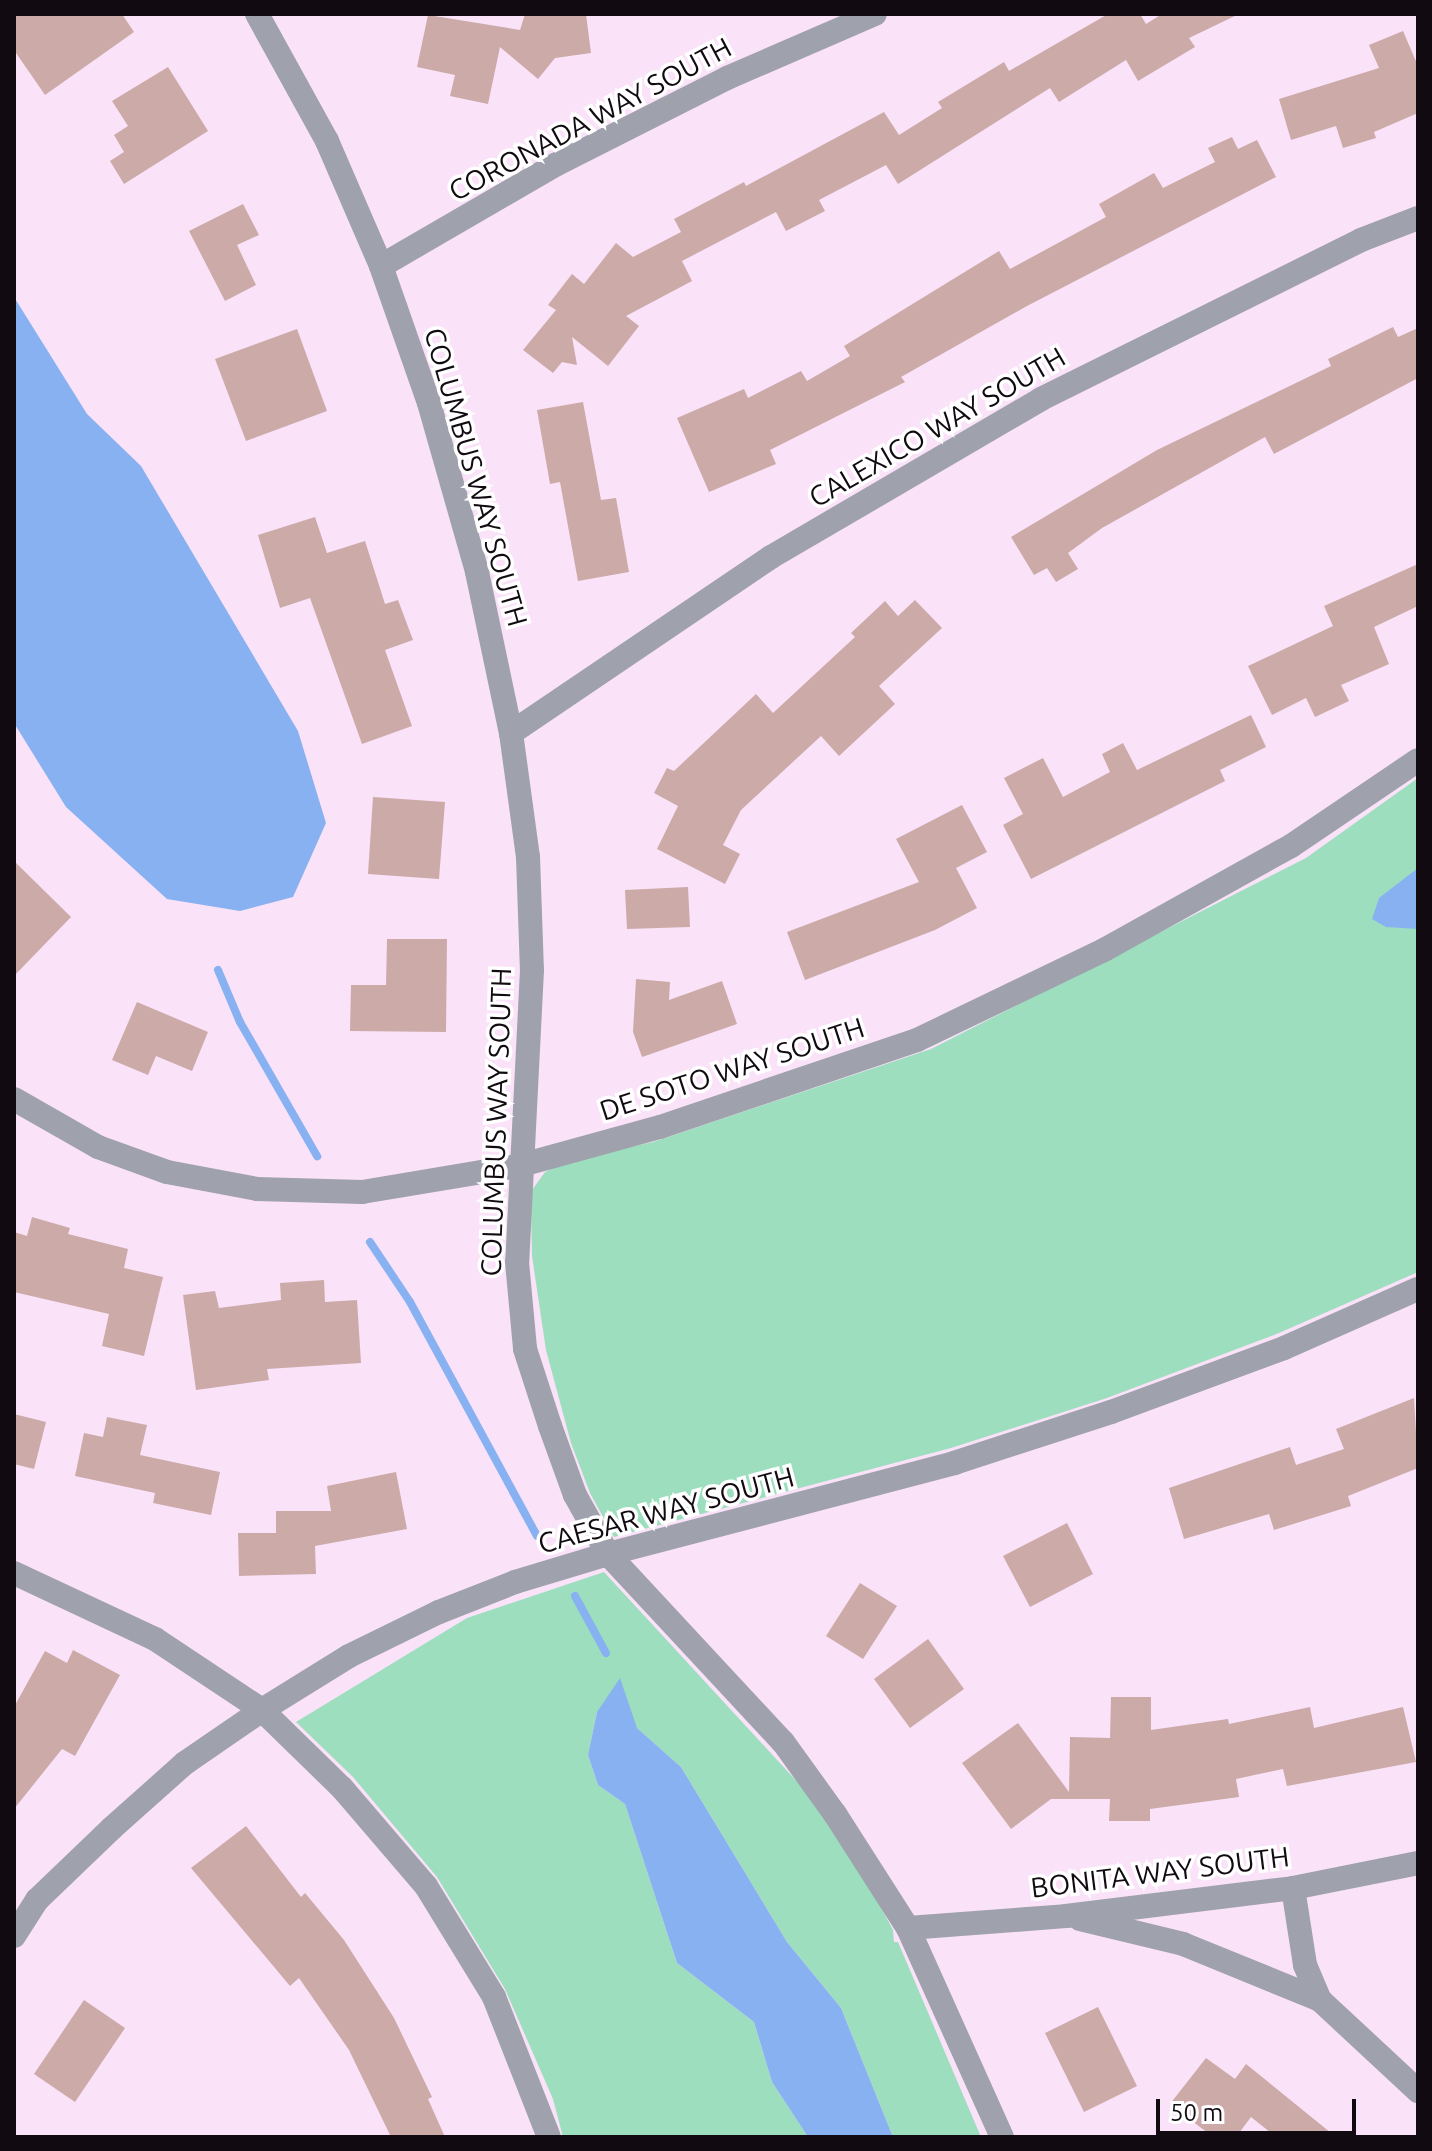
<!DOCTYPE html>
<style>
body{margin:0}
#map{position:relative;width:1432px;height:2151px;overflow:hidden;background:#fae2f8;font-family:Ubuntu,sans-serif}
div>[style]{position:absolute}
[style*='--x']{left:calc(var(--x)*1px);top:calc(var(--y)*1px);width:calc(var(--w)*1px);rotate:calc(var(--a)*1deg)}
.green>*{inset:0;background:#9ddebe}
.water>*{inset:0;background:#88b1f2}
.stream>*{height:8px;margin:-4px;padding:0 4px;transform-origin:4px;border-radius:4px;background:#88b1f2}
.building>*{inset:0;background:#cbaaa8}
.minor>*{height:24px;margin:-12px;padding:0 12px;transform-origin:12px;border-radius:12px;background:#9fa1ad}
.tertiary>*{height:24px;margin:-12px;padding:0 12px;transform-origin:12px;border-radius:12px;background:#9fa1ad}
span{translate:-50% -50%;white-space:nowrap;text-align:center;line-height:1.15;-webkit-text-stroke:7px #fff;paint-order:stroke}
.street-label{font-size:28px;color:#110a11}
.frame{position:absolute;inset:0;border:16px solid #110a11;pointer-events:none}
.scale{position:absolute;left:1156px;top:2099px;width:200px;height:36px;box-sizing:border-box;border:4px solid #110a11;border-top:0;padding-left:10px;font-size:24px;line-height:28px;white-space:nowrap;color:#110a11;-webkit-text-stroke:6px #fff;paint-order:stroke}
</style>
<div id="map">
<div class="green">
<div style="clip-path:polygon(1418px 778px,1418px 1272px,1279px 1333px,1107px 1398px,951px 1448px,614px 1537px,590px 1493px,571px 1443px,546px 1350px,532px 1256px,531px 1209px,532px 1190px,545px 1172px,567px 1161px,653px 1142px,931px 1049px,1306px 858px)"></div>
<div style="clip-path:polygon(604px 1572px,837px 1825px,893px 1930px,894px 1942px,898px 1942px,981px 2137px,893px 2137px,841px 2008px,787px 1942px,681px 1767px,637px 1728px,597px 1712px,588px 1755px,598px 1785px,625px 1804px,677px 1963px,754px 2022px,772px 2082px,808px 2137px,563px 2137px,553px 2099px,505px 1989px,437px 1877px,353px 1777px,296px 1722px,467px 1618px)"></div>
</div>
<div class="water">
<div style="clip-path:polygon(14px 297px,87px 414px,141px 466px,298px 731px,326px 823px,293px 897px,240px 911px,167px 899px,66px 807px,14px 723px)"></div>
<div style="clip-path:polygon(1418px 868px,1418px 929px,1386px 927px,1372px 919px,1379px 898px)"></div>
<div style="clip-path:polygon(620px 1678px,637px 1728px,681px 1767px,787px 1942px,841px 2008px,893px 2137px,808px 2137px,772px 2082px,754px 2022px,677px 1963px,625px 1804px,598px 1785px,588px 1755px,597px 1712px)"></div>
</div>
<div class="stream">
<div style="--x:218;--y:970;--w:56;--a:67.1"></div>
<div style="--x:240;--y:1022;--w:155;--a:60.1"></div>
<div style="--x:370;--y:1242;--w:72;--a:56.3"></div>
<div style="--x:410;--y:1302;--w:266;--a:61.5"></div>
<div style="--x:575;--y:1596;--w:65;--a:61.5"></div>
</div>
<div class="building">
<div style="clip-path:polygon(14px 14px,122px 14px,134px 32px,45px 95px,14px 50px)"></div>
<div style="clip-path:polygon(525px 14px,586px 14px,591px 53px,555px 58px,538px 79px,500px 47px,488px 104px,450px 96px,455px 75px,417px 67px,428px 15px,520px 30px)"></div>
<div style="clip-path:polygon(1108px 14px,1140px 14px,1146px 24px,1162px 14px,1239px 14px,1189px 38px,1195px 47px,1138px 81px,1126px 60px,1059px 102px,1050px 88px,898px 184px,886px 165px,819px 200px,825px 211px,786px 231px,776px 212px,682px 261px,692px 281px,626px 316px,639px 326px,608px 366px,572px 337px,577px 365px,562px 362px,553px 373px,523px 350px,556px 310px,548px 305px,572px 274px,584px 284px,616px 243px,633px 257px,681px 232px,674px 219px,744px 182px,746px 186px,884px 112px,899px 135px,942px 108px,938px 102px,1004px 62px,1009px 71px)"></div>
<div style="clip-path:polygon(1403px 31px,1418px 66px,1418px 113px,1374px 132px,1376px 138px,1343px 148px,1336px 126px,1291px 140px,1279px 99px,1379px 68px,1369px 45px)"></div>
<div style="clip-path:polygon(168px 67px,208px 131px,124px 184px,110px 161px,124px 152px,114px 135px,128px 126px,112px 101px)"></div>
<div style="clip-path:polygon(1232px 137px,1238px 149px,1257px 140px,1276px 177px,1027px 306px,901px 377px,905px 382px,770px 450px,776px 464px,709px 492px,677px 418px,744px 389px,748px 398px,801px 371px,807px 381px,850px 356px,844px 346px,999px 251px,1010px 269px,1106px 217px,1099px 204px,1154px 173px,1163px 188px,1215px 162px,1208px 148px)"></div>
<div style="clip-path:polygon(243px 204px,259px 235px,237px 245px,256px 285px,225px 301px,189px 231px)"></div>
<div style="clip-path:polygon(1393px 327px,1398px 337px,1418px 328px,1418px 378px,1274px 454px,1265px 437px,1102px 528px,1068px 553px,1078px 569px,1056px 582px,1047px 568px,1034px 575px,1011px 537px,1157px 450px,1331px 366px,1328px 359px)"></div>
<div style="clip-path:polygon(297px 329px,327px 411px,246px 441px,215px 359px)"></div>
<div style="clip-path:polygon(583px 402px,601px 500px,616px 498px,629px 572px,578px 581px,560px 482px,550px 484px,537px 410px)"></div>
<div style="clip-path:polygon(315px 517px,327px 553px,365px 541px,385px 604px,398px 600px,413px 640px,385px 650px,412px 726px,362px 744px,310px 598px,280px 608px,258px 535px)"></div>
<div style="clip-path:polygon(1418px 564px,1418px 606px,1374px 627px,1389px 664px,1341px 685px,1349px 701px,1315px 717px,1306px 698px,1272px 715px,1248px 666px,1333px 626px,1324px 606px)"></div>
<div style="clip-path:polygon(915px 600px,942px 628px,879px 686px,895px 704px,839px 756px,821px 736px,741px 810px,723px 845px,740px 854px,725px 884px,657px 849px,678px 806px,654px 793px,667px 768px,674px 771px,756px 694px,773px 713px,855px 637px,851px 633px,885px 601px,898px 616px)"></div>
<div style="clip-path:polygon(1251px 715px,1266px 747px,1220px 770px,1225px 781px,1031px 879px,1003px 825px,1023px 814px,1004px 778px,1043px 758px,1063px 797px,1110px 772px,1102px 754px,1123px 743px,1137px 770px)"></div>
<div style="clip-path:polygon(373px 797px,445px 802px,439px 879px,368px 874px)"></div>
<div style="clip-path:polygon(962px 805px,987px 852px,956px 868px,977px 908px,935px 930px,805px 980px,787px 932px,919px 882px,896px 839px)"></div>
<div style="clip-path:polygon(14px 861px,71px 917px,14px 976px)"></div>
<div style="clip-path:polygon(688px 887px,690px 927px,627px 929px,625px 890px)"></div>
<div style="clip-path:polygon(387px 939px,447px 939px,446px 1032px,350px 1031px,351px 985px,386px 985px)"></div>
<div style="clip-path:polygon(636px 979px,670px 982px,669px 1000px,722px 981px,737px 1024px,642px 1057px,633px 1032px)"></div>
<div style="clip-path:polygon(137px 1002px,208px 1032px,192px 1071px,156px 1056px,148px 1075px,112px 1060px)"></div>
<div style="clip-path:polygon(32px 1217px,70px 1228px,68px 1234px,128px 1249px,124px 1268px,163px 1277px,144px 1356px,102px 1346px,109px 1314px,14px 1292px,14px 1232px,27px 1236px)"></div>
<div style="clip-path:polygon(324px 1280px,325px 1302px,357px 1300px,361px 1363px,267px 1369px,269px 1380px,196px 1390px,183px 1295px,215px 1291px,219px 1308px,281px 1300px,280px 1283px)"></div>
<div style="clip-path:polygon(1414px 1398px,1418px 1468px,1348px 1496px,1351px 1506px,1274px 1530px,1269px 1514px,1184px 1539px,1169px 1488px,1290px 1447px,1296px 1465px,1344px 1449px,1336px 1429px)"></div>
<div style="clip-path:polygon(14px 1414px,46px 1422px,34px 1469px,14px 1464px)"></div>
<div style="clip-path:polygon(107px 1417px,147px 1425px,140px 1455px,220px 1472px,211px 1515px,153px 1503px,155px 1493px,75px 1476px,84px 1433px,103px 1437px)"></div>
<div style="clip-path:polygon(396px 1472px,407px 1529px,315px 1546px,316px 1574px,239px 1576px,238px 1533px,276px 1533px,276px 1511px,331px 1511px,327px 1486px)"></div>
<div style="clip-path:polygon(1067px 1523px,1093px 1574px,1030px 1607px,1003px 1556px)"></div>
<div style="clip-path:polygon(860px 1583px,897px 1606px,863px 1659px,826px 1636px)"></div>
<div style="clip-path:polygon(928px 1639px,964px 1689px,910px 1728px,874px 1679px)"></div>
<div style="clip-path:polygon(73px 1650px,120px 1675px,75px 1756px,62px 1749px,14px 1809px,14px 1707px,45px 1651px,67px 1663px)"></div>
<div style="clip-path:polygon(1111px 1697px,1151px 1697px,1151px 1730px,1228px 1719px,1229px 1724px,1310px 1707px,1314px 1728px,1403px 1707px,1416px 1762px,1287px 1786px,1283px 1769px,1236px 1779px,1239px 1797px,1150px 1809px,1150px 1821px,1109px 1821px,1110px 1799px,1051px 1799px,1011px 1829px,962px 1763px,1018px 1723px,1069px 1792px,1070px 1737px,1110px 1738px)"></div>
<div style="clip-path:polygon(246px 1826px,301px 1897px,305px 1893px,344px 1940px,394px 2018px,432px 2097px,428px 2099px,445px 2137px,391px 2137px,349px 2050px,299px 1978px,290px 1986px,191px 1868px)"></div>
<div style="clip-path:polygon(84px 2000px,125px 2028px,75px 2102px,34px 2074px)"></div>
<div style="clip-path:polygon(1098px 2007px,1137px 2086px,1084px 2112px,1045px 2033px)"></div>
<div style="clip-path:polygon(1206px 2058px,1235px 2079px,1246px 2064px,1336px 2137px,1276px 2137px,1251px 2117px,1236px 2137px,1213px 2137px,1170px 2104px)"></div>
</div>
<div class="minor">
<div style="--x:381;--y:266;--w:203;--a:-30.1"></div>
<div style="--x:557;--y:164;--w:191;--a:-26.8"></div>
<div style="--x:727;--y:78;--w:161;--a:-23.4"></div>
<div style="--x:511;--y:733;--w:314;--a:-34.1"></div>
<div style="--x:771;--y:557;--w:313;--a:-30.3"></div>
<div style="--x:1041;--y:399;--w:357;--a:-26.4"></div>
<div style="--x:1361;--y:240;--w:61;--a:-21.1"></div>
<div style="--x:14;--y:1573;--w:156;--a:25.1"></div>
<div style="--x:155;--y:1639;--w:128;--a:33.6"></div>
<div style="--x:262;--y:1710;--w:112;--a:44.3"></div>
<div style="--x:342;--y:1788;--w:129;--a:49.4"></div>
<div style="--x:426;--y:1886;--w:130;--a:58.5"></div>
<div style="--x:494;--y:1997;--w:150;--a:68.6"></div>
<div style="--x:1293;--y:1888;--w:78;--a:81.1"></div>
<div style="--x:1305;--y:1965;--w:38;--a:67"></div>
<div style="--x:1320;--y:2000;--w:134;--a:42.9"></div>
<div style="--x:1080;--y:1919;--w:106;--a:13.6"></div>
<div style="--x:1183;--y:1944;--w:148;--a:22.2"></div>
<div style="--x:908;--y:1928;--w:158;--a:-4.3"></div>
<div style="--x:1066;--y:1916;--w:229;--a:-7"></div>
<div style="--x:1293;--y:1888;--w:127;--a:-11.3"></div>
<div style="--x:14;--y:1936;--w:43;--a:-57.4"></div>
<div style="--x:37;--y:1900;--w:104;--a:-43.8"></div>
<div style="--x:112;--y:1828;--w:98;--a:-41.7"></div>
<div style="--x:185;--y:1763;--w:93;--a:-34.5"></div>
<div style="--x:262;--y:1710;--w:102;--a:-31.8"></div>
<div style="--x:349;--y:1656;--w:100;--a:-26.1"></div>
<div style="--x:439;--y:1612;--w:82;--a:-21.5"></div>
<div style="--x:515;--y:1582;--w:97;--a:-16.8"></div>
</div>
<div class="tertiary">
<div style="--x:257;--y:14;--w:145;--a:61.1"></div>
<div style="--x:327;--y:141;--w:136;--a:66.6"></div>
<div style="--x:381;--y:266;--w:145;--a:70.7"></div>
<div style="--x:429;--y:403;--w:176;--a:74.1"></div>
<div style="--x:477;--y:572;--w:165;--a:78.1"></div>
<div style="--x:511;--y:733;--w:125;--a:82.2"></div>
<div style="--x:528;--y:857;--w:113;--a:88"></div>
<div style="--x:532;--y:970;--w:292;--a:92.9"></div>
<div style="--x:517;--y:1262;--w:87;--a:84.7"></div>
<div style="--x:525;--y:1349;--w:81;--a:72"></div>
<div style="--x:550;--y:1426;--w:73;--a:70.1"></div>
<div style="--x:575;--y:1495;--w:68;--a:60.8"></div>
<div style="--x:608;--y:1554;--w:257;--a:47.1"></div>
<div style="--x:783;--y:1742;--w:89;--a:54.2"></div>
<div style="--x:835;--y:1814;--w:135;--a:57.4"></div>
<div style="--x:908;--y:1928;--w:229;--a:65.8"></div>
<div style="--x:14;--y:1099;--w:97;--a:29.7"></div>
<div style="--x:98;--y:1147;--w:73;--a:19.9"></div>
<div style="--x:167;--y:1172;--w:92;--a:10.7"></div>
<div style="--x:257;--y:1189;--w:105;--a:1.6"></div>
<div style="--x:362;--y:1192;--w:158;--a:-9.5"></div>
<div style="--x:518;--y:1166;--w:147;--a:-15.4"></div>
<div style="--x:660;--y:1127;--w:271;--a:-18.7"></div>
<div style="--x:917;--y:1040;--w:208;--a:-25.7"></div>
<div style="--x:1104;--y:950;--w:214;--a:-29.1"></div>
<div style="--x:1291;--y:846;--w:153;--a:-34.1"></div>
<div style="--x:608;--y:1554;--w:358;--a:-14.7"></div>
<div style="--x:954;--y:1463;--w:165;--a:-18"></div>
<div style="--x:1111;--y:1412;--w:184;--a:-20.3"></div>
<div style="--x:1284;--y:1348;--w:146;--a:-23.8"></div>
</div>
<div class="street-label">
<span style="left:590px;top:119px;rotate:-28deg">CORONADA WAY SOUTH</span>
<span style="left:937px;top:427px;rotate:-30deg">CALEXICO WAY SOUTH</span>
<span style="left:476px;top:477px;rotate:74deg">COLUMBUS WAY SOUTH</span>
<span style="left:732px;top:1069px;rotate:-18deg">DE SOTO WAY SOUTH</span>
<span style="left:496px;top:1122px;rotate:-88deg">COLUMBUS WAY SOUTH</span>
<span style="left:666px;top:1510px;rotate:-15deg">CAESAR WAY SOUTH</span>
<span style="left:1160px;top:1872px;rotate:-7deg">BONITA WAY SOUTH</span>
</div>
<div class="frame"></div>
<div class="scale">50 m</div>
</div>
